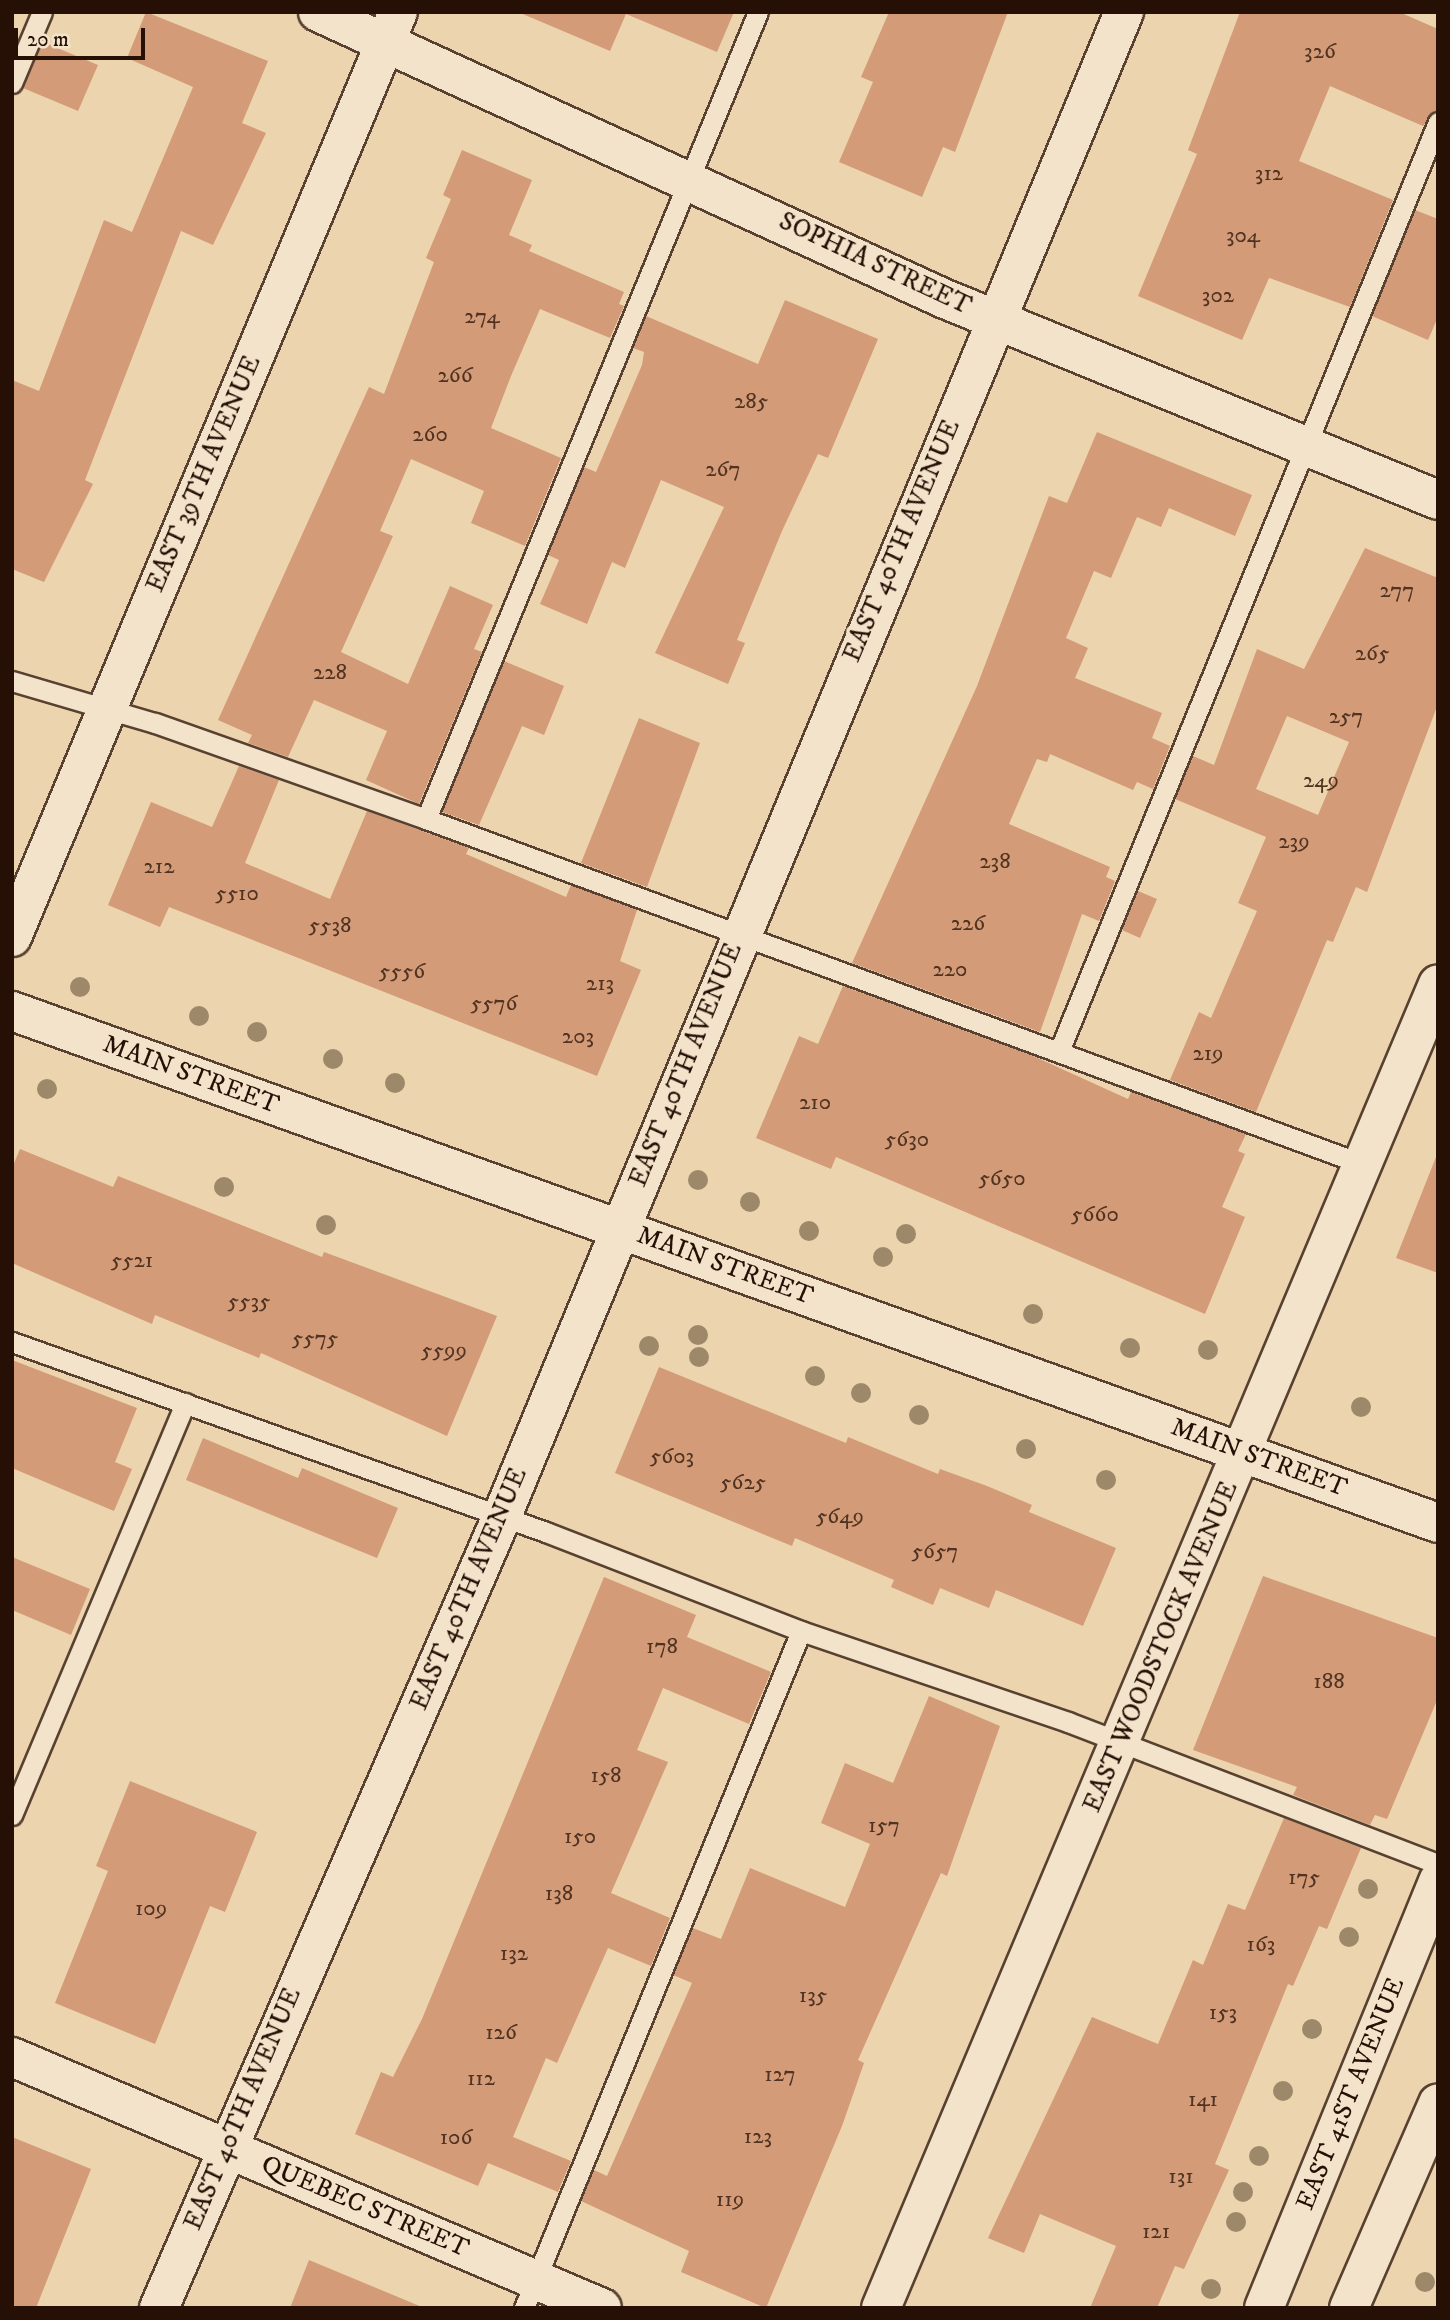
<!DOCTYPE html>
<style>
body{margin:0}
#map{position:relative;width:1450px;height:2320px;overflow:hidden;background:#ecd4ae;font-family:"IM FELL DW Pica",serif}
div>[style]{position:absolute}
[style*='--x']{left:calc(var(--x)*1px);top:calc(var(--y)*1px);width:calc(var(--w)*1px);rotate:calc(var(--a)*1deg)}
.building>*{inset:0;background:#d39b77}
.roads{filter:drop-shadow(2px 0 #584130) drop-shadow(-2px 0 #584130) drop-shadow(0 2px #584130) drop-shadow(0 -2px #584130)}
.lane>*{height:19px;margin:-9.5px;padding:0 9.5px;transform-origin:9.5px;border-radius:9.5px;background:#f3e3ca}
.street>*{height:38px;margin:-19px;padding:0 19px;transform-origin:19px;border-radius:19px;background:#f3e3ca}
.secondary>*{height:38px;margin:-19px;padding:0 19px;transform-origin:19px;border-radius:19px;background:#f3e3ca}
.trees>*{width:20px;height:20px;margin:-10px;border-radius:50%;background:#9d896a}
span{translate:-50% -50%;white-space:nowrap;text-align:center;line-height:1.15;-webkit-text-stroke:7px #f3e3ca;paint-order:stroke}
.number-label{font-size:23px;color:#513322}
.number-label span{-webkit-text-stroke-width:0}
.street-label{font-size:26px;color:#261006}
.frame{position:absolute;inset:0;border:14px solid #261006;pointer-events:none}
.scale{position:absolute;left:14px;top:28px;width:131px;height:32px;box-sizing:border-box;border:4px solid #261006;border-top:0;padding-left:9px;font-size:21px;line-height:24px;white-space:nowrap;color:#261006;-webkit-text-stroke:5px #f3e3ca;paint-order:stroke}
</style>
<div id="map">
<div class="building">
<div style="clip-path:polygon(146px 12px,268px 61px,242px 123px,266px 133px,213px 245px,181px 231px,85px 480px,93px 484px,44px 582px,12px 569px,12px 380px,39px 391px,104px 220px,132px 232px,193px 87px,127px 58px)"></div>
<div style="clip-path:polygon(518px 12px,734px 12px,717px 52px,626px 14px,610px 51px)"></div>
<div style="clip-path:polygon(889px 12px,1008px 12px,955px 152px,943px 147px,922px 197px,839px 162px,873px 82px,861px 77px)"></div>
<div style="clip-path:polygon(1240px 12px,1399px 12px,1438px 29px,1438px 110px,1423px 126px,1330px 86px,1299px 161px,1393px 200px,1350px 307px,1269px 278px,1242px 340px,1138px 296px,1197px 154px,1188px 150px)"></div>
<div style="clip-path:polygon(43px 42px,98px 65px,78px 111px,23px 88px)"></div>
<div style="clip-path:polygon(462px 150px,532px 180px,509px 235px,532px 245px,529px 251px,624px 292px,619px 304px,624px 306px,610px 338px,540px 309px,511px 376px,491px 428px,561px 458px,525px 546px,471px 523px,484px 491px,411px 459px,380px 531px,393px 536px,341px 652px,408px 684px,450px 586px,493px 605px,474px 649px,482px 652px,419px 804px,366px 780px,387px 731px,314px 700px,288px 757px,248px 743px,252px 735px,218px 720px,369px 387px,384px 394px,434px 262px,426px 258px,451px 199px,443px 195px)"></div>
<div style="clip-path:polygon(1415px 210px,1438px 219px,1438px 317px,1428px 340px,1372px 316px)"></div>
<div style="clip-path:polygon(785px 300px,878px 339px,828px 458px,818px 454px,782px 531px,737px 640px,745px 643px,728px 684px,655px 653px,724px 507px,661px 480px,625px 568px,612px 562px,587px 624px,540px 604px,559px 560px,548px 555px,584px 467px,596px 472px,642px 365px,644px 352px,633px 348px,646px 316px,758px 364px)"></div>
<div style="clip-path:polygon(1097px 432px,1252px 495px,1235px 536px,1169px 508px,1161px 527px,1137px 517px,1111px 578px,1094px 571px,1066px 638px,1088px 648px,1075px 678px,1162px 713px,1152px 738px,1170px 746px,1153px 789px,1137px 782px,1133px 790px,1050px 754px,1047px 762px,1037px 759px,1009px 824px,1110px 867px,1106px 877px,1115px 881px,1099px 921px,1082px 914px,1040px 1032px,852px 963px,977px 686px,1049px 496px,1067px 503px)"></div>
<div style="clip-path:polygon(evenodd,1365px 548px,1438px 578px,1438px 704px,1367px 892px,1356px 887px,1333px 942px,1327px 940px,1256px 1112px,1170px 1080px,1199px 1012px,1211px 1018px,1257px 911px,1238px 903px,1266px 837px,1175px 799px,1193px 756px,1214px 765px,1257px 649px,1304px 669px,1365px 548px,1287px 716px,1349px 742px,1318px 815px,1256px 789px,1287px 716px)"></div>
<div style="clip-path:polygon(504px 661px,564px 686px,544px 735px,522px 726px,479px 825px,442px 812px)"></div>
<div style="clip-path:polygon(639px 718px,700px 743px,647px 887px,581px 863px)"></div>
<div style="clip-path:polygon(239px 766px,279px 780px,245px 863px,330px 899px,367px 811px,469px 848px,466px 854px,566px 897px,571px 885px,637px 910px,620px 961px,641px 970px,597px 1076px,169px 907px,160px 927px,108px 905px,151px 802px,212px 827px)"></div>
<div style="clip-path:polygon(1138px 891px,1157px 899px,1140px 938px,1122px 930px)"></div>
<div style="clip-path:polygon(843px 986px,1031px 1055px,1128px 1099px,1131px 1092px,1246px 1134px,1238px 1151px,1245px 1154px,1222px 1207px,1245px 1217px,1205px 1314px,836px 1157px,831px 1169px,756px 1138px,799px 1036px,818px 1044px)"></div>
<div style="clip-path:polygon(20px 1149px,113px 1187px,118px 1176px,322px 1257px,324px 1252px,497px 1316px,447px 1436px,261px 1353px,259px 1358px,155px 1315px,152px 1324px,12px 1263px,12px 1168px)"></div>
<div style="clip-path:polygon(1436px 1157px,1438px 1157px,1438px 1273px,1396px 1258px)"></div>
<div style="clip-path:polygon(12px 1360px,137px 1408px,115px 1462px,132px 1469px,114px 1511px,12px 1468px)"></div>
<div style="clip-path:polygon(659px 1367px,846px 1443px,848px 1437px,938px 1474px,940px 1469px,987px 1486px,1032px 1505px,1029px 1512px,1116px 1548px,1083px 1626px,996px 1590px,989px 1608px,940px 1588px,933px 1605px,891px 1587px,894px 1580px,795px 1538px,792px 1546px,615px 1473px)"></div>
<div style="clip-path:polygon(203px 1438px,298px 1478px,302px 1468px,398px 1508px,377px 1558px,186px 1480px)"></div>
<div style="clip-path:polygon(12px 1557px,90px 1589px,71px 1635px,12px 1610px)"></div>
<div style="clip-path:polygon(1263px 1576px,1438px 1638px,1438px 1698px,1387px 1819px,1375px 1815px,1370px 1825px,1293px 1795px,1297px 1787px,1193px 1750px)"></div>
<div style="clip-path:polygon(604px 1577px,696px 1615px,687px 1637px,771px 1672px,749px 1724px,663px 1688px,637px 1750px,668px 1762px,611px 1893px,670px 1918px,651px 1966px,608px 1948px,557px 2063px,546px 2058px,513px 2137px,571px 2161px,558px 2192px,488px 2163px,478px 2186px,355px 2134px,381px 2072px,393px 2077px,422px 2019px)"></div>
<div style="clip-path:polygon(929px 1696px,1000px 1726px,947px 1876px,941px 1873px,858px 2060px,864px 2063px,842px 2126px,766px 2308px,681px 2272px,689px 2251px,581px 2201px,594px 2170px,607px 2176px,692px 1983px,673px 1975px,693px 1928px,721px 1939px,750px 1868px,845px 1907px,870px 1844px,821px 1823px,845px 1763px,893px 1783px)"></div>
<div style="clip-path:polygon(130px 1781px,257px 1832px,225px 1912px,210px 1906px,155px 2044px,55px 2003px,108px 1871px,96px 1866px)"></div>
<div style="clip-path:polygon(1284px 1818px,1361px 1848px,1327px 1929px,1319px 1926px,1293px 1986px,1288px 1984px,1215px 2164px,1229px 2170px,1184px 2269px,1175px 2266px,1157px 2308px,1090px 2308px,1116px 2246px,1040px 2214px,1024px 2253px,988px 2238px,1092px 2017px,1158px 2044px,1193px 1960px,1203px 1965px,1228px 1904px,1245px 1910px)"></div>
<div style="clip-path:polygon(12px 2137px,91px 2169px,36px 2308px,12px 2308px)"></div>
<div style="clip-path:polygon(309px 2260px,422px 2307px,421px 2308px,290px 2308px)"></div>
</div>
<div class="roads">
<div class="lane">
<div style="--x:12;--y:83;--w:77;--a:-67.1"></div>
<div style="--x:12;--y:681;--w:149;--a:16.4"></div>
<div style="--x:155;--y:723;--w:288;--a:19.5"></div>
<div style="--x:426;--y:819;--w:998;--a:20.23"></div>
<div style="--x:426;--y:819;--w:873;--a:-67.64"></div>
<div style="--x:1060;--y:1049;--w:1001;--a:-67.82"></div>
<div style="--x:12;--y:1342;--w:567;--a:19.59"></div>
<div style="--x:546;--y:1532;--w:274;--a:21.2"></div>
<div style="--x:801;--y:1631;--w:282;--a:18.8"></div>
<div style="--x:1068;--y:1722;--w:396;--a:21"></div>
<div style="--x:12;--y:1815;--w:447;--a:-67.2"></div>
<div style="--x:524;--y:2308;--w:731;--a:-67.75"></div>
</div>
<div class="street">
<div style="--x:318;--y:12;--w:690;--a:24.6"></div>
<div style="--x:945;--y:299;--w:532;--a:22.18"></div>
<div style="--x:12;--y:937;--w:1002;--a:-67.35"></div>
<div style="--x:12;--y:2057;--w:641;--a:23.05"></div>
<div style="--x:159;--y:2308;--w:863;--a:-66.58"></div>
<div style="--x:502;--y:1516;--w:1628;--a:-67.53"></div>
<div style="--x:881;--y:2308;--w:1436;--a:-67.18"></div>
</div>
<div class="secondary">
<div style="--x:12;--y:1011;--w:1515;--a:19.75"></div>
<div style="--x:1264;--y:2308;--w:461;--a:-67.8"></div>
<div style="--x:1349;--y:2308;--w:223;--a:-66.5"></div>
</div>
</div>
<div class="trees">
<div style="left:80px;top:987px"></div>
<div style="left:199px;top:1016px"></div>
<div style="left:257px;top:1032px"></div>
<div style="left:333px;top:1059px"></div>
<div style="left:395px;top:1083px"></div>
<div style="left:47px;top:1089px"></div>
<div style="left:698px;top:1180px"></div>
<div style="left:224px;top:1187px"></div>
<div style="left:750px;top:1202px"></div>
<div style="left:326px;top:1225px"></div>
<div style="left:809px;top:1231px"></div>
<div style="left:906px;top:1234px"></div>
<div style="left:883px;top:1257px"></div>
<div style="left:1033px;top:1314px"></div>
<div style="left:698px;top:1335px"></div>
<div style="left:649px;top:1346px"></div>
<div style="left:1130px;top:1348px"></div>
<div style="left:1208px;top:1350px"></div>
<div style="left:699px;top:1357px"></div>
<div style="left:815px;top:1376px"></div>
<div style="left:861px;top:1393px"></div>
<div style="left:1361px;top:1407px"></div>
<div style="left:919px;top:1415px"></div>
<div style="left:1026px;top:1449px"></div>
<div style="left:1106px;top:1480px"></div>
<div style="left:1368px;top:1889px"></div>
<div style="left:1349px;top:1937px"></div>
<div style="left:1312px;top:2029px"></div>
<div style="left:1283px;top:2091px"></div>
<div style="left:1259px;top:2156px"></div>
<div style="left:1243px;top:2192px"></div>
<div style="left:1236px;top:2222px"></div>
<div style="left:1425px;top:2282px"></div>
<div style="left:1211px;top:2289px"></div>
</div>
<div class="number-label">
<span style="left:1320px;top:52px">326</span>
<span style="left:1269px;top:174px">312</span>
<span style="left:1243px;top:236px">304</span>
<span style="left:1218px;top:296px">302</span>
<span style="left:482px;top:317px">274</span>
<span style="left:455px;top:376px">266</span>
<span style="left:751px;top:402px">285</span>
<span style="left:430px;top:435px">260</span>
<span style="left:723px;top:470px">267</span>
<span style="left:1397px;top:591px">277</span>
<span style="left:1372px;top:654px">265</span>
<span style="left:330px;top:673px">228</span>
<span style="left:1346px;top:717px">257</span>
<span style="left:1321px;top:781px">249</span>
<span style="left:1294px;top:842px">239</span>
<span style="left:995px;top:862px">238</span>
<span style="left:159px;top:867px">212</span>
<span style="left:237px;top:894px">5510</span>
<span style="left:968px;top:924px">226</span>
<span style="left:330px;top:926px">5538</span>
<span style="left:950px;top:970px">220</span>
<span style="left:402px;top:972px">5556</span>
<span style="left:600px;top:984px">213</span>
<span style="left:494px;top:1004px">5576</span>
<span style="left:578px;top:1037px">203</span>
<span style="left:1208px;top:1054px">219</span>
<span style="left:815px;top:1103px">210</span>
<span style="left:907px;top:1140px">5630</span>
<span style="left:1002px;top:1179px">5650</span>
<span style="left:1095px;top:1215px">5660</span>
<span style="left:132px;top:1261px">5521</span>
<span style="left:249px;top:1302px">5535</span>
<span style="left:315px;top:1339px">5575</span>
<span style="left:444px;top:1351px">5599</span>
<span style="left:672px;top:1457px">5603</span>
<span style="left:743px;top:1483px">5625</span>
<span style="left:840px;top:1517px">5649</span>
<span style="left:935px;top:1552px">5657</span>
<span style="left:662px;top:1647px">178</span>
<span style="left:1329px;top:1682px">188</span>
<span style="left:606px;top:1776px">158</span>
<span style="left:884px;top:1826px">157</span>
<span style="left:580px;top:1837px">150</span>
<span style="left:1304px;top:1878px">175</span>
<span style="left:559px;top:1894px">138</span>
<span style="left:151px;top:1909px">109</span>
<span style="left:1261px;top:1945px">163</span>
<span style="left:514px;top:1954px">132</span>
<span style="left:813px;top:1996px">135</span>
<span style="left:1223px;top:2013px">153</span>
<span style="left:501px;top:2033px">126</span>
<span style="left:780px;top:2075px">127</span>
<span style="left:481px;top:2079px">112</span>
<span style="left:1203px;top:2100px">141</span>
<span style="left:758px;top:2137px">123</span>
<span style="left:456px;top:2138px">106</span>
<span style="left:1181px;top:2177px">131</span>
<span style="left:730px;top:2200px">119</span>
<span style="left:1156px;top:2232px">121</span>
</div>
<div class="street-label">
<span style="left:875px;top:264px;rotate:25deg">SOPHIA STREET</span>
<span style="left:204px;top:474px;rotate:-67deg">EAST 39TH AVENUE</span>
<span style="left:902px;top:541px;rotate:-67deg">EAST 40TH AVENUE</span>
<span style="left:686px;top:1065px;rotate:-68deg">EAST 40TH AVENUE</span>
<span style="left:191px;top:1075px;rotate:20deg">MAIN STREET</span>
<span style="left:725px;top:1266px;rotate:20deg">MAIN STREET</span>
<span style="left:1259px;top:1458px;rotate:20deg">MAIN STREET</span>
<span style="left:469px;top:1589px;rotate:-67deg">EAST 40TH AVENUE</span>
<span style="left:1161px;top:1647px;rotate:-67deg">EAST WOODSTOCK AVENUE</span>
<span style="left:1351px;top:2094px;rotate:-68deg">EAST 41ST AVENUE</span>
<span style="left:243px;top:2109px;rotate:-67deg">EAST 40TH AVENUE</span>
<span style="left:365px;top:2207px;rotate:23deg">QUEBEC STREET</span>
</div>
<div class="frame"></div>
<div class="scale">20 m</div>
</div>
